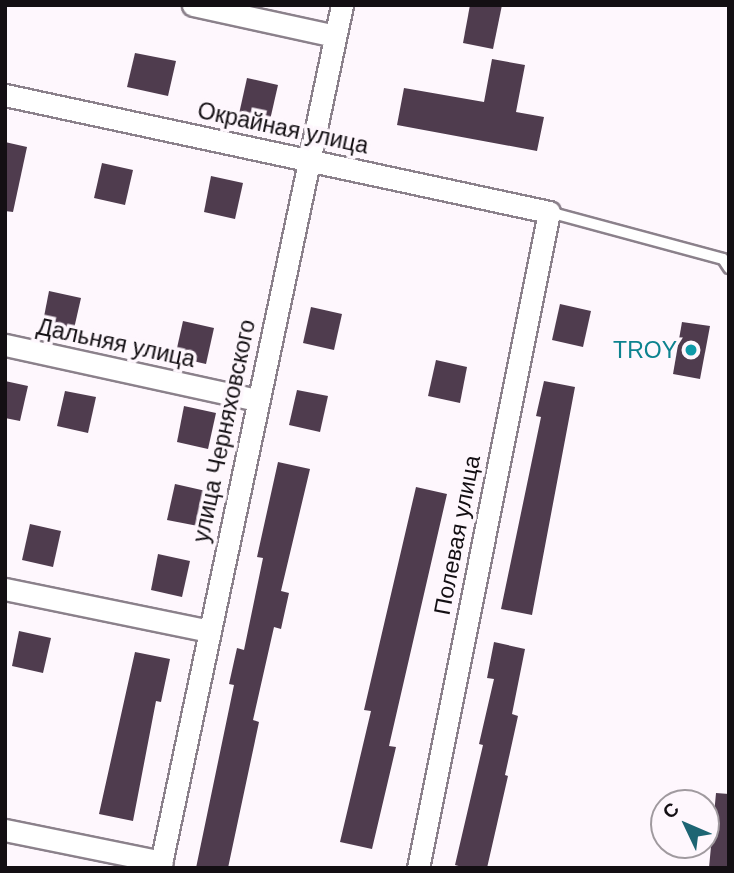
<!DOCTYPE html>
<meta charset="utf-8">
<style>
body{margin:0}
#map{position:relative;width:734px;height:873px;overflow:hidden;background:#fef7fd;font-family:Arial,sans-serif}
div>[style]{position:absolute}
[style*='--x']{left:calc(var(--x)*1px);top:calc(var(--y)*1px);width:calc(var(--w)*1px);rotate:calc(var(--a)*1deg)}
.building>*{inset:0;background:#4f3c4e}
.roads{filter:drop-shadow(2px 0 #8b818b) drop-shadow(-2px 0 #8b818b) drop-shadow(0 2px #8b818b) drop-shadow(0 -2px #8b818b)}
.service>*{height:10px;margin:-5px;padding:0 5px;transform-origin:5px;border-radius:5px;background:#fff}
.minor>*{height:21px;margin:-10.5px;padding:0 10.5px;transform-origin:10.5px;border-radius:10.5px;background:#fff}
.dots>*{width:19px;height:19px;translate:-50% -50%;box-sizing:border-box;border:4px solid #fef7fd;border-radius:50%}
span{translate:-50% -50%;white-space:nowrap;text-align:center;line-height:1.15;-webkit-text-stroke:7px #fef7fd;paint-order:stroke}
.street-label{font-size:23px;color:#130f13}
.culture-label{font-size:23px;color:#0d838f}
.right{translate:-100% -50%;text-align:right}
.frame{position:absolute;inset:0;border:7px solid #130f13;pointer-events:none}
.north{position:absolute;left:650px;top:789px;width:70px;height:70px;box-sizing:border-box;background:#fef7fd;border:2px solid #a09a9f;border-radius:50%;rotate:314deg;font-size:19px;font-weight:700;line-height:28px;text-align:center;color:#130f13}
.north::after{content:'';display:block;margin:auto;width:24px;height:32px;background:#1d6573;clip-path:polygon(50% 0,100% 100%,50% 72%,0 100%)}
</style>
<div id="map">
<div class="building">
<div style="clip-path:polygon(470px 5px,502px 5px,493px 49px,463px 43px)"></div>
<div style="clip-path:polygon(135px 53px,176px 61px,168px 96px,127px 87px)"></div>
<div style="clip-path:polygon(492px 59px,525px 65px,516px 112px,544px 117px,537px 151px,397px 125px,404px 88px,484px 102px)"></div>
<div style="clip-path:polygon(247px 78px,278px 85px,270px 120px,239px 114px)"></div>
<div style="clip-path:polygon(5px 142px,27px 147px,13px 212px,5px 211px)"></div>
<div style="clip-path:polygon(102px 163px,133px 170px,125px 205px,94px 198px)"></div>
<div style="clip-path:polygon(211px 176px,243px 183px,235px 219px,204px 212px)"></div>
<div style="clip-path:polygon(49px 291px,81px 298px,73px 333px,42px 327px)"></div>
<div style="clip-path:polygon(560px 304px,591px 311px,583px 347px,552px 340px)"></div>
<div style="clip-path:polygon(311px 307px,342px 314px,334px 350px,303px 343px)"></div>
<div style="clip-path:polygon(183px 321px,214px 328px,206px 364px,175px 357px)"></div>
<div style="clip-path:polygon(682px 322px,710px 326px,700px 379px,673px 374px)"></div>
<div style="clip-path:polygon(436px 360px,467px 367px,460px 403px,428px 396px)"></div>
<div style="clip-path:polygon(5px 381px,28px 386px,20px 421px,5px 418px)"></div>
<div style="clip-path:polygon(544px 381px,575px 387px,532px 615px,501px 609px,541px 417px,536px 416px)"></div>
<div style="clip-path:polygon(297px 390px,328px 396px,320px 432px,289px 425px)"></div>
<div style="clip-path:polygon(65px 391px,96px 397px,88px 433px,57px 426px)"></div>
<div style="clip-path:polygon(184px 406px,216px 413px,208px 449px,177px 442px)"></div>
<div style="clip-path:polygon(278px 462px,310px 469px,281px 591px,289px 593px,281px 629px,274px 627px,253px 720px,259px 722px,228px 868px,196px 868px,234px 685px,229px 684px,237px 648px,244px 650px,263px 558px,257px 557px)"></div>
<div style="clip-path:polygon(175px 484px,206px 491px,198px 526px,167px 520px)"></div>
<div style="clip-path:polygon(416px 487px,447px 494px,389px 746px,396px 747px,372px 849px,340px 842px,371px 711px,364px 710px)"></div>
<div style="clip-path:polygon(30px 524px,61px 531px,53px 567px,22px 560px)"></div>
<div style="clip-path:polygon(158px 554px,190px 561px,182px 597px,151px 590px)"></div>
<div style="clip-path:polygon(19px 631px,51px 638px,43px 673px,12px 666px)"></div>
<div style="clip-path:polygon(494px 642px,525px 649px,512px 714px,518px 716px,505px 775px,508px 776px,487px 868px,466px 868px,455px 865px,483px 745px,479px 744px,494px 679px,487px 678px)"></div>
<div style="clip-path:polygon(135px 652px,170px 659px,161px 702px,156px 701px,133px 821px,99px 814px)"></div>
<div style="clip-path:polygon(716px 793px,729px 794px,729px 868px,709px 868px)"></div>
</div>
<div class="roads">
<div class="service">
<div style="--x:549;--y:212;--w:180;--a:15.1"></div>
<div style="--x:723;--y:259;--w:11;--a:56"></div>
</div>
<div class="minor">
<div style="--x:193;--y:5;--w:145;--a:12.3"></div>
<div style="--x:5;--y:95;--w:556;--a:12.14"></div>
<div style="--x:549;--y:212;--w:669;--a:101.29"></div>
<div style="--x:5;--y:345;--w:259;--a:12.3"></div>
<div style="--x:5;--y:589;--w:209;--a:11.6"></div>
<div style="--x:5;--y:830;--w:160;--a:11.5"></div>
<div style="--x:160;--y:868;--w:882;--a:-78.09"></div>
</div>
</div>
<div class="dots">
<div style="left:691px;top:350px;background:#0f9aa8"></div>
</div>
<div class="street-label">
<span style="left:283px;top:128px;rotate:12deg">Окрайная улица</span>
<span style="left:116px;top:343px;rotate:12deg">Дальняя улица</span>
<span style="left:224px;top:431px;rotate:-78deg">улица Черняховского</span>
<span style="left:457px;top:535px;rotate:-79deg">Полевая улица</span>
</div>
<div class="culture-label">
<span class="right" style="left:677px;top:350px">TROY</span>
</div>
<div class="frame"></div>
<div class="north">С</div>
</div>
